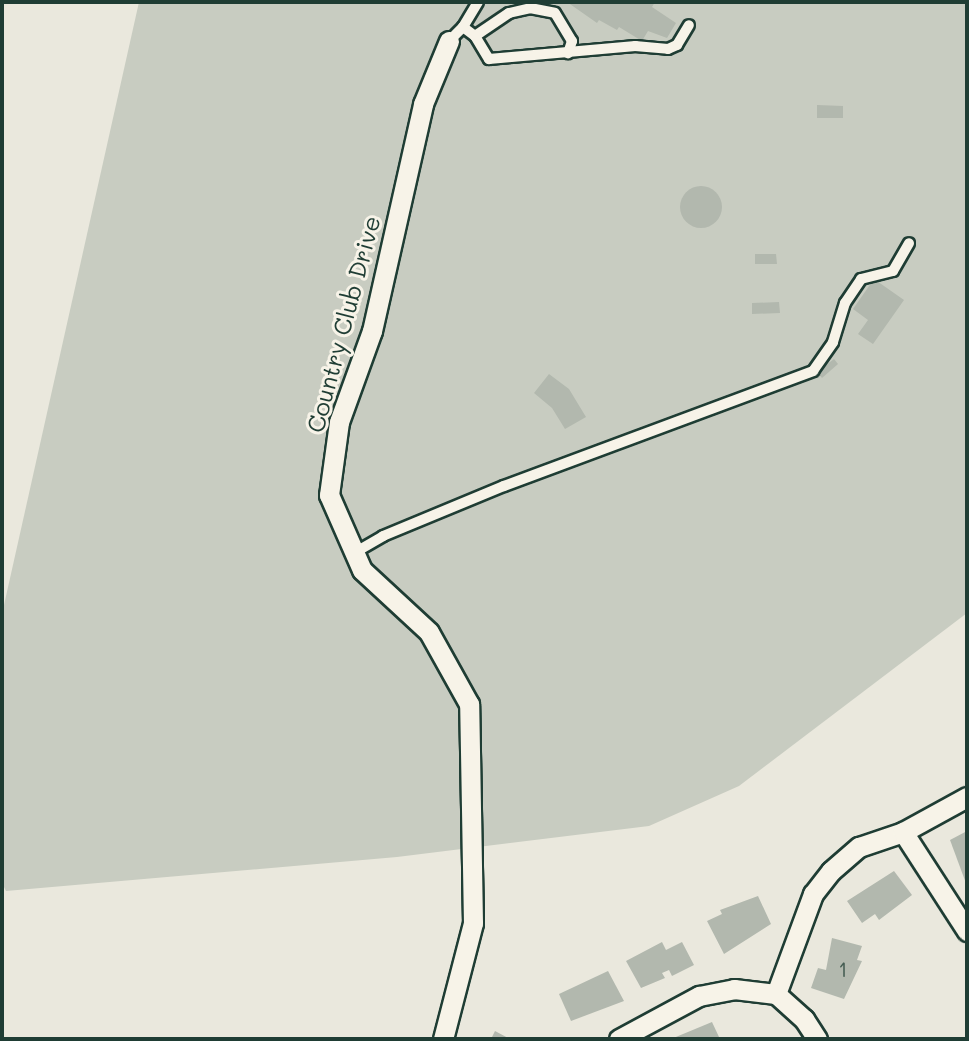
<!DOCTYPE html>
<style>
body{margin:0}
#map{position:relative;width:969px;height:1041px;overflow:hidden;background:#eae8dd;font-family:Mali,sans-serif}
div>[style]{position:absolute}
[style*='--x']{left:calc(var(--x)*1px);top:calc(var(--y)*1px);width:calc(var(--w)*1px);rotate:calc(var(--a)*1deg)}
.green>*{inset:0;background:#c8ccc1}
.building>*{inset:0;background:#b2b8ae}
.round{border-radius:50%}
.roads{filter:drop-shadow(2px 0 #1f3d34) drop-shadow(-2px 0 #1f3d34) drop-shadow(0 2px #1f3d34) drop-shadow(0 -2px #1f3d34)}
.service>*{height:10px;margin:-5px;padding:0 5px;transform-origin:5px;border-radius:5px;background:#f7f3e8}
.minor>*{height:19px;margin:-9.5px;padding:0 9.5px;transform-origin:9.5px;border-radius:9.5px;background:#f7f3e8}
span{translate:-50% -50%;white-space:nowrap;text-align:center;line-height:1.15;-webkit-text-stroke:6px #f7f3e8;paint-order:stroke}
.number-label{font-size:21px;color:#445c52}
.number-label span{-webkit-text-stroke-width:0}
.street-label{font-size:24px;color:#1f3d34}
.frame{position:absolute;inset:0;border:4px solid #1f3d34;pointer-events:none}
</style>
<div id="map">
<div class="green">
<div style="clip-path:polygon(139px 2px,967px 2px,967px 613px,739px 786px,649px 826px,397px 857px,6px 891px,2px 883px,2px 614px)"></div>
</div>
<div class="building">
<div style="clip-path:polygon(567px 2px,655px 2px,652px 7px,676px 23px,667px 38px,648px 31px,642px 41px,619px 27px,617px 30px,599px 20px,597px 23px)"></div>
<div style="clip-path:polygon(817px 105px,843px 106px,843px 118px,817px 118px)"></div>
<div class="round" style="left:680px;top:186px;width:42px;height:42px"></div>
<div style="clip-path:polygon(755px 254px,776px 254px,777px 264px,755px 264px)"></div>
<div style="clip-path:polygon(874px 279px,904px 300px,873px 344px,858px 334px,868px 320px,853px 309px)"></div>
<div style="clip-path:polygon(779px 302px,780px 313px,752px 314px,752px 303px)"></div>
<div style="clip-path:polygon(834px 359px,838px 364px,822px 378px,817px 372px)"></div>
<div style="clip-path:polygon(549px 374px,569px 389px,586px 417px,565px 429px,552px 408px,534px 393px)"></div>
<div style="clip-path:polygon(967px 831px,967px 886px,950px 840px)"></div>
<div style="clip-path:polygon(894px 871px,912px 895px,879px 920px,875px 914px,862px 923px,847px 901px)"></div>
<div style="clip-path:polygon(758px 896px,771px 924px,724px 954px,707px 921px,722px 914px,720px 910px)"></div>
<div style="clip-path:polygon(832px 938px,862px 946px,857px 960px,862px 961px,844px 999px,811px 988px,818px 968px,826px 970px)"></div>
<div style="clip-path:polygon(662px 942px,666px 950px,682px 942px,694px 965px,672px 976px,669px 970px,662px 973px,665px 978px,641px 988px,626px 961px)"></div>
<div style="clip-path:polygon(608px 971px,624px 1001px,571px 1021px,559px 994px)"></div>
<div style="clip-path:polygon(712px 1022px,719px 1037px,716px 1039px,671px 1039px)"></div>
<div style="clip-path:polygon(495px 1031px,510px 1039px,491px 1039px)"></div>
</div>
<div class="roads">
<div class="service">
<div style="--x:463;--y:27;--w:29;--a:-59"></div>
<div style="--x:475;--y:36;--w:41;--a:-34.1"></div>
<div style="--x:509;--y:13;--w:22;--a:-13"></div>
<div style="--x:530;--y:8;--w:25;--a:11"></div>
<div style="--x:555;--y:13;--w:33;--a:59"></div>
<div style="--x:572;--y:41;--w:13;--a:108"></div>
<div style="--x:449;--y:41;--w:20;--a:-45"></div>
<div style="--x:463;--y:27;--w:15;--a:37"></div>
<div style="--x:475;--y:36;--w:27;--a:59"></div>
<div style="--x:489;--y:59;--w:147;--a:-5.1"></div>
<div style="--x:635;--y:46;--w:33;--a:5"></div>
<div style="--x:668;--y:49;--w:10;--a:-24"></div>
<div style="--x:677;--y:45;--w:23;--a:-59"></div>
<div style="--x:354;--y:553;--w:34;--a:-30"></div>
<div style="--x:383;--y:536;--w:131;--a:-22.5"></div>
<div style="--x:504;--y:486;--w:330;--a:-20.4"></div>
<div style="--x:813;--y:371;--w:35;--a:-55"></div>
<div style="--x:833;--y:342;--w:41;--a:-72.9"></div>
<div style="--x:845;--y:303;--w:29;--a:-56"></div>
<div style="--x:861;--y:279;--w:33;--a:-14"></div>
<div style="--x:893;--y:271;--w:32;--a:-60"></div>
</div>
<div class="minor">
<div style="--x:903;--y:832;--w:118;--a:57.1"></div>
<div style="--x:776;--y:994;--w:107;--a:-69.7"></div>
<div style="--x:813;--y:894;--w:29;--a:-52"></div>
<div style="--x:831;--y:871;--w:37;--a:-41"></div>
<div style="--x:859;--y:847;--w:46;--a:-18.8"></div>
<div style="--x:903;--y:832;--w:73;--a:-28.7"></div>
<div style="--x:776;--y:994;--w:38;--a:42"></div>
<div style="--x:804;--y:1019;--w:24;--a:57"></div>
<div style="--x:443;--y:1039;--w:120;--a:-75.5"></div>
<div style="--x:473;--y:923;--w:219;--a:-91"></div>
<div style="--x:469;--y:704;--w:82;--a:-119.1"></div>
<div style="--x:429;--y:632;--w:91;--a:-137.2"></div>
<div style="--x:362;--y:570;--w:82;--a:-113.7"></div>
<div style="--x:329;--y:495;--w:74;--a:-82.2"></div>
<div style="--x:339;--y:422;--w:97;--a:-70.1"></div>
<div style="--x:372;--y:331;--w:233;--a:-77.3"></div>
<div style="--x:423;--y:104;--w:68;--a:-67.6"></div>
<div style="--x:619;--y:1039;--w:91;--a:-28.3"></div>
<div style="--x:699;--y:996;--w:36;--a:-11"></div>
<div style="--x:734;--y:989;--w:42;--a:6.8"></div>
</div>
</div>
<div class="number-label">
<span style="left:843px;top:969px">1</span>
</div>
<div class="street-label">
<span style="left:343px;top:324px;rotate:-75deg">Country Club Drive</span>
</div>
<div class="frame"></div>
</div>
